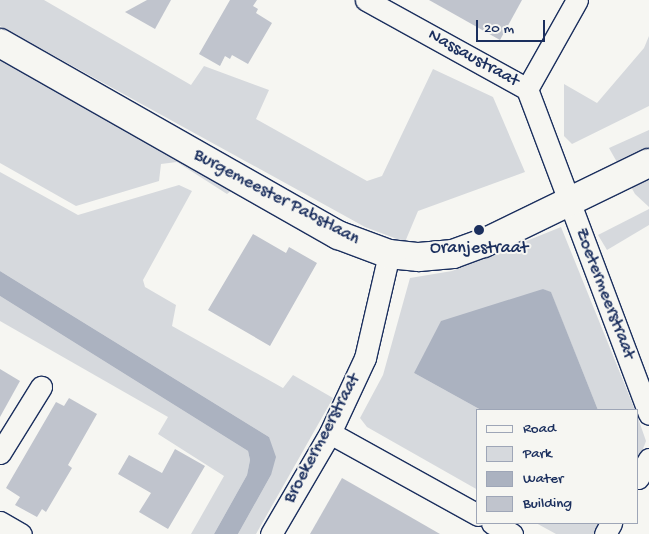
<!DOCTYPE html>
<style>
body{margin:0}
#map{position:relative;width:649px;height:534px;overflow:hidden;background:#f6f6f2;font-family:"Gochi Hand",sans-serif}
div>[style]{position:absolute}
[style*='--x']{left:calc(var(--x)*1px);top:calc(var(--y)*1px);width:calc(var(--w)*1px);rotate:calc(var(--a)*1deg)}
.green>*{inset:0;background:#d6d9dd}
.water>*{inset:0;background:#abb2c0}
.building>*{inset:0;background:#c0c4cd}
.roads{filter:drop-shadow(1px 0 #1b2f5e) drop-shadow(-1px 0 #1b2f5e) drop-shadow(0 1px #1b2f5e) drop-shadow(0 -1px #1b2f5e)}
.minor>*{height:21px;margin:-10.5px;padding:0 10.5px;transform-origin:10.5px;border-radius:10.5px;background:#f6f6f2}
.tertiary>*{height:28px;margin:-14px;padding:0 14px;transform-origin:14px;border-radius:14px;background:#f6f6f2}
.dots>*{width:14px;height:14px;translate:-50% -50%;box-sizing:border-box;border:2px solid #f6f6f2;border-radius:50%}
span{translate:-50% -50%;white-space:nowrap;text-align:center;line-height:1.15;-webkit-text-stroke:4px #f6f6f2;paint-order:stroke}
.street-label{font-size:18px;color:#1b2f5e}
.poi-label{font-size:18px;color:#1b2f5e}
.legend{position:absolute;left:476px;top:409px;width:162px;height:115px;box-sizing:border-box;background:#f6f6f2;border:1px solid #9ea6b7;margin:0;padding:6px 9px;list-style:none;font-size:15px;color:#1b2f5e}
.legend li{display:flex;align-items:center;gap:10px;height:25px}
.legend b{width:25px;border:1px solid #9ea6b7}
.scale{position:absolute;left:476px;top:20px;width:69px;height:22px;box-sizing:border-box;border:2px solid #1b2f5e;border-top:0;padding-left:6px;font-size:15px;line-height:18px;white-space:nowrap;color:#1b2f5e;-webkit-text-stroke:4px #f6f6f2;paint-order:stroke}
</style>
<div id="map">
<div class="green">
<div style="clip-path:polygon(0 0,44px 0,191px 85px,204px 66px,269px 90px,256px 119px,367px 181px,382px 176px,433px 69px,493px 97px,525px 172px,418px 211px,405px 242px,365px 227px,0 26px)"></div>
<div style="clip-path:polygon(649px 36px,649px 106px,572px 144px,564px 136px,564px 84px,597px 103px,644px 48px)"></div>
<div style="clip-path:polygon(0 52px,237px 186px,227px 194px,177px 162px,161px 164px,159px 181px,76px 206px,0 163px)"></div>
<div style="clip-path:polygon(649px 130px,649px 207px,635px 194px,609px 148px)"></div>
<div style="clip-path:polygon(0 172px,78px 215px,179px 185px,192px 191px,143px 280px,145px 287px,176px 305px,172px 326px,283px 388px,293px 375px,333px 398px,256px 534px,238px 534px,271px 475px,269px 437px,0 271px)"></div>
<div style="clip-path:polygon(649px 209px,649px 225px,607px 250px,598px 235px)"></div>
<div style="clip-path:polygon(561px 227px,635px 410px,598px 410px,551px 293px,543px 289px,414px 373px,481px 410px,478px 410px,478px 490px,367px 427px,360px 418px,383px 375px,410px 278px,452px 271px)"></div>
<div style="clip-path:polygon(0 296px,248px 451px,250px 460px,247px 475px,214px 534px,191px 534px,224px 476px,158px 434px,168px 417px,0 321px)"></div>
<div style="clip-path:polygon(638px 418px,646px 441px,638px 462px)"></div>
<div style="clip-path:polygon(536px 523px,602px 523px,595px 534px,556px 534px)"></div>
</div>
<div class="water">
<div style="clip-path:polygon(0 271px,269px 437px,276px 457px,271px 475px,238px 534px,214px 534px,247px 475px,250px 460px,248px 451px,0 296px)"></div>
<div style="clip-path:polygon(543px 289px,551px 292px,598px 410px,481px 410px,414px 373px,441px 321px)"></div>
</div>
<div class="building">
<div style="clip-path:polygon(147px 0,171px 0,155px 29px,125px 12px)"></div>
<div style="clip-path:polygon(230px 0,257px 0,253px 6px,258px 9px,256px 13px,272px 23px,248px 64px,232px 55px,230px 59px,225px 56px,220px 66px,199px 54px)"></div>
<div style="clip-path:polygon(429px 0,522px 0,500px 40px)"></div>
<div style="clip-path:polygon(253px 234px,286px 253px,289px 247px,317px 263px,270px 346px,208px 310px)"></div>
<div style="clip-path:polygon(0 369px,20px 381px,0 417px)"></div>
<div style="clip-path:polygon(69px 398px,97px 414px,68px 465px,72px 468px,46px 512px,42px 509px,37px 517px,15px 505px,20px 497px,6px 488px,56px 402px,64px 406px)"></div>
<div style="clip-path:polygon(175px 449px,205px 466px,168px 529px,139px 512px,151px 493px,118px 474px,129px 455px,162px 473px)"></div>
<div style="clip-path:polygon(342px 478px,407px 515px,440px 534px,310px 534px)"></div>
</div>
<div class="roads">
<div class="minor">
<div style="--x:366;--y:0;--w:184;--a:28.9"></div>
<div style="--x:527;--y:89;--w:347;--a:69.4"></div>
<div style="--x:527;--y:89;--w:102;--a:-60.7"></div>
<div style="--x:330;--y:433;--w:169;--a:29"></div>
<div style="--x:0;--y:453;--w:78;--a:-58.2"></div>
<div style="--x:638;--y:478;--w:22;--a:-60"></div>
<div style="--x:0;--y:522;--w:24;--a:30"></div>
<div style="--x:492;--y:523;--w:23;--a:29"></div>
<div style="--x:271;--y:534;--w:117;--a:-59.7"></div>
<div style="--x:330;--y:433;--w:83;--a:-65"></div>
<div style="--x:365;--y:358;--w:107;--a:-77"></div>
<div style="--x:605;--y:534;--w:13;--a:-61"></div>
</div>
<div class="tertiary">
<div style="--x:0;--y:43;--w:389;--a:29.6"></div>
<div style="--x:338;--y:235;--w:54;--a:20.4"></div>
<div style="--x:389;--y:254;--w:30;--a:6"></div>
<div style="--x:419;--y:257;--w:34;--a:-5"></div>
<div style="--x:453;--y:254;--w:33;--a:-20"></div>
<div style="--x:484;--y:243;--w:183;--a:-25.9"></div>
</div>
</div>
<div class="dots">
<div style="left:479px;top:230px;background:#1b2f5e"></div>
</div>
<div class="street-label">
<span style="left:473px;top:59px;rotate:29deg">Nassaustraat</span>
<span style="left:276px;top:198px;rotate:28deg">Burgemeester Pabstlaan</span>
<span style="left:604px;top:294px;rotate:69deg">Zoetermeerstraat</span>
<span style="left:323px;top:439px;rotate:-62deg">Broekermeerstraat</span>
</div>
<div class="poi-label">
<span style="left:479px;top:249px">Oranjestraat</span>
</div>
<ul class="legend">
<li><b style="height:6px;background:#f6f6f2"></b>Road</li>
<li><b style="height:14px;background:#d6d9dd"></b>Park</li>
<li><b style="height:14px;background:#abb2c0"></b>Water</li>
<li><b style="height:14px;background:#c0c4cd"></b>Building</li>
</ul>
<div class="scale">20 m</div>
</div>
